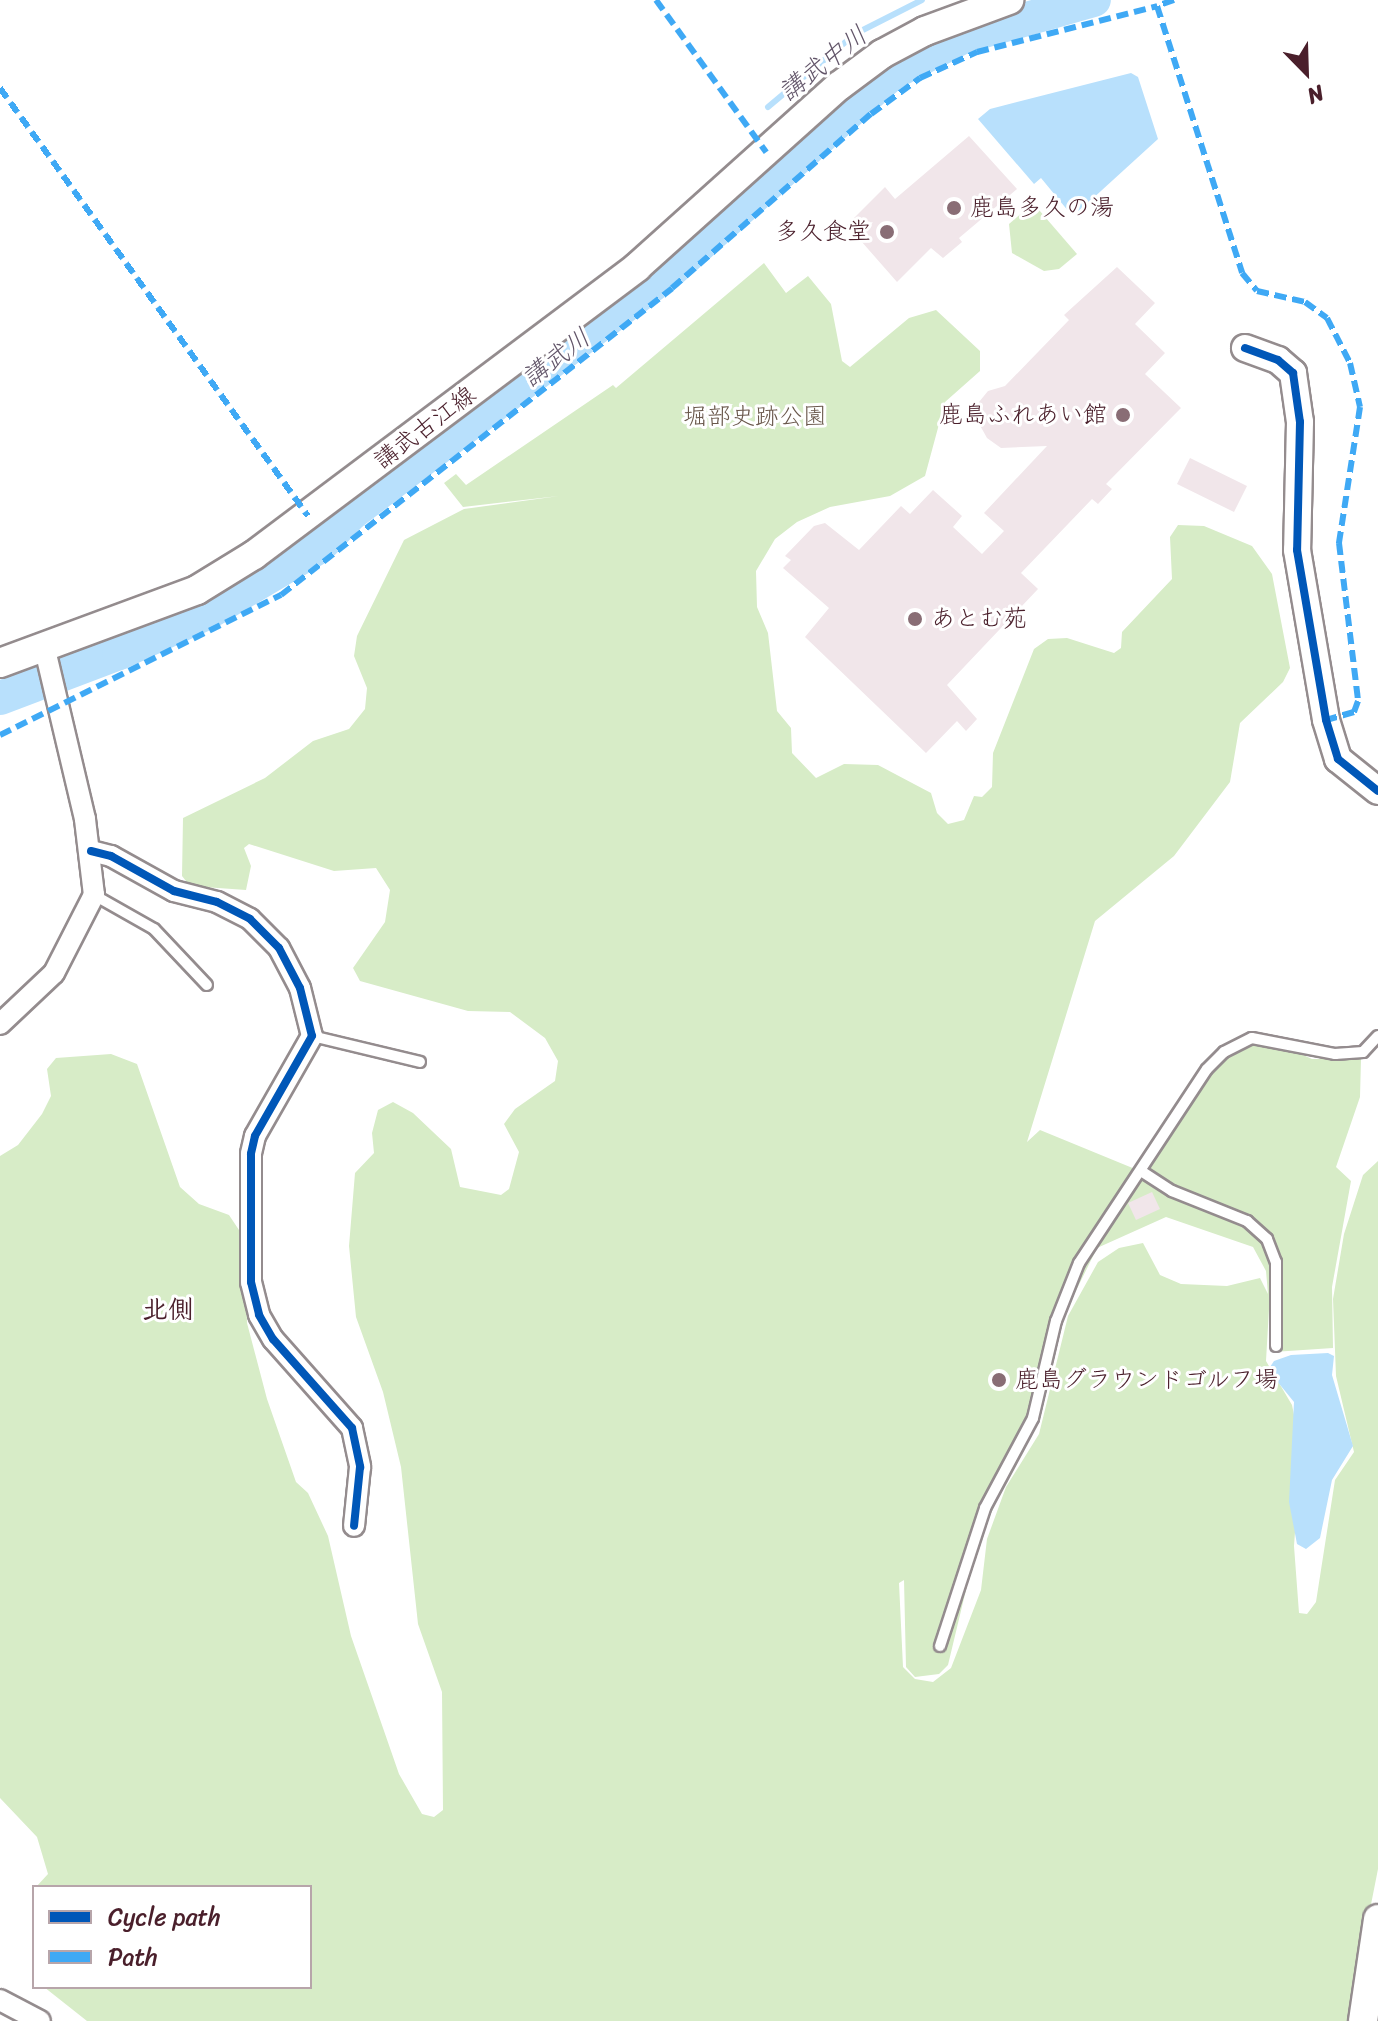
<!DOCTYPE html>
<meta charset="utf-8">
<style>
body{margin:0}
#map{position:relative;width:1378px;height:2021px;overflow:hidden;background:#fff;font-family:Sriracha,"Klee One",sans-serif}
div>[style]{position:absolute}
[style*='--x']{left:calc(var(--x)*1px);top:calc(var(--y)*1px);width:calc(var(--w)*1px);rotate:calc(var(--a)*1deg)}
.green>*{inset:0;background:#d7ecc7}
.water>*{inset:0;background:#b8e0fc}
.stream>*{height:6px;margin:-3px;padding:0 3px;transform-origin:3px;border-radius:3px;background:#b8e0fc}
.river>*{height:34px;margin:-17px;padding:0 17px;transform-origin:17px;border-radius:17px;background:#b8e0fc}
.building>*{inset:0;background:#f1e6ea}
.roads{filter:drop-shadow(2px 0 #948c8e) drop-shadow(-2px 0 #948c8e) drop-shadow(0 2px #948c8e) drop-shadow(0 -2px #948c8e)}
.service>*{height:10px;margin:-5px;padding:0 5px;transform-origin:5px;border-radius:5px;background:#fff}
.minor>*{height:20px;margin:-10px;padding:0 10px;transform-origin:10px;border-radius:10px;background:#fff}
.tertiary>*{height:26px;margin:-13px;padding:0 13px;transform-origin:13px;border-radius:13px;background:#fff}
.secondary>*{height:28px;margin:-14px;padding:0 14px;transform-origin:14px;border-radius:14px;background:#fff}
.quiet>*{height:6px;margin-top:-3px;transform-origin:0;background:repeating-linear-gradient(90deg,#3fa9f5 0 12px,transparent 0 18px)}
.cycleway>*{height:8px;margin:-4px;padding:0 4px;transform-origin:4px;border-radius:4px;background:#0057b8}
.dots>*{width:22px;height:22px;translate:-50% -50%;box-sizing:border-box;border:4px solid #fff;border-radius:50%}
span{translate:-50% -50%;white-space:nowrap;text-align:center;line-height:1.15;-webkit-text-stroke:6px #fff;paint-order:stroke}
.poi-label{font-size:24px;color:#4a1f2b}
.left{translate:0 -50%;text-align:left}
.right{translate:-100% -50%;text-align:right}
.park-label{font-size:24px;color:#6a584c}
.street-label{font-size:24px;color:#4a1f2b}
.water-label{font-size:26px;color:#625569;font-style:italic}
.neighbourhood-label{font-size:26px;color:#4a1f2b;font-weight:700}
.legend{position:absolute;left:32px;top:1885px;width:280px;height:104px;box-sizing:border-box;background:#fff;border:2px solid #b7a5aa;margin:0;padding:10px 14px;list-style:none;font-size:24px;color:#4a1f2b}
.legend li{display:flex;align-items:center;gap:16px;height:40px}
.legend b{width:40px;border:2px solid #b7a5aa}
.north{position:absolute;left:1266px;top:32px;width:80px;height:80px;-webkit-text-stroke:6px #fff;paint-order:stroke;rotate:157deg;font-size:22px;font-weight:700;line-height:32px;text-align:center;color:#4a1f2b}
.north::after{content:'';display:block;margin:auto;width:28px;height:36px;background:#4a1f2b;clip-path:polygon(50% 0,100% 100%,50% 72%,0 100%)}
</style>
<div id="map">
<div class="green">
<div style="clip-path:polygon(1033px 203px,1077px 254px,1059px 269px,1044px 271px,1012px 253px,1009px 224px)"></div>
<div style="clip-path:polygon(evenodd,764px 263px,786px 293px,808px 276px,831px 304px,842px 361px,850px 367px,909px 318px,936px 310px,980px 351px,980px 371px,945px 402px,925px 476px,890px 496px,830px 507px,797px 522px,775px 539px,756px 571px,757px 607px,768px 633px,777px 711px,791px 728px,792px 753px,816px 778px,844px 764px,878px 765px,931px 793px,937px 813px,948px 824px,964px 820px,974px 796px,982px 797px,992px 787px,993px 753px,1034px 649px,1048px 639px,1067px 638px,1114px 653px,1121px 648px,1122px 632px,1172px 579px,1170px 537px,1178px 525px,1204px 526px,1252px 546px,1272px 574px,1290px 668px,1283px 682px,1240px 723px,1230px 782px,1174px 856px,1095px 921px,1027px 1142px,1040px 1130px,1135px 1169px,1210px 1069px,1243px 1045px,1270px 1040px,1312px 1059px,1361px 1059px,1360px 1097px,1336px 1167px,1351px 1181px,1332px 1287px,1333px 1348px,1273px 1352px,1269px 1309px,1266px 1361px,1292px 1405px,1301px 1449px,1294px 1546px,1299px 1613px,1307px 1614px,1316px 1602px,1335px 1480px,1354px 1452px,1336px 1376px,1333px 1299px,1344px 1234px,1363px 1175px,1378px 1161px,1378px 1869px,1348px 2021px,87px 2021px,44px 1987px,310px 1987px,310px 1887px,36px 1887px,48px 1874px,37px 1837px,0 1798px,0 1156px,18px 1145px,42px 1114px,51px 1096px,47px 1069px,56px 1058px,111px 1054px,137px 1064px,180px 1187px,199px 1204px,229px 1215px,245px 1239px,247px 1323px,267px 1399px,296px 1482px,308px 1493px,328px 1536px,351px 1636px,399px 1774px,422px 1814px,434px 1817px,443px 1810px,442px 1692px,418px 1624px,401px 1467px,383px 1392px,356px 1317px,349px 1246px,355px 1173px,374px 1153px,372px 1133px,378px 1110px,393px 1102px,413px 1113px,451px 1149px,460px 1187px,501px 1195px,509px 1189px,519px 1152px,504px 1124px,515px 1109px,555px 1081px,558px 1061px,545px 1038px,510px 1012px,468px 1011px,360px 981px,353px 968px,385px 922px,390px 890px,376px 868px,334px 871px,249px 844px,244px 848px,251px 866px,246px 890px,190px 886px,182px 876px,183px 818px,265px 778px,313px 741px,349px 729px,365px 709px,367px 688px,354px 656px,357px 636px,404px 540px,464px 509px,559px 496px,463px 507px,444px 483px,456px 474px,466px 485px,613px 385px,616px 388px,764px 263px,1166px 1217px,1253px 1247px,1266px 1271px,1268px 1294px,1260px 1278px,1227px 1286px,1181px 1284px,1160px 1275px,1143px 1243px,1119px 1248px,1098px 1262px,1068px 1316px,1039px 1434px,1006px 1487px,987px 1539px,981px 1590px,951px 1668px,933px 1682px,915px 1679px,903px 1667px,899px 1583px,904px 1580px,906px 1667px,915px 1677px,939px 1674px,948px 1665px,976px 1548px,1002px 1488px,1032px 1435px,1065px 1313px,1097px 1248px,1166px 1217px)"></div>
</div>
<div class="water">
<div style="clip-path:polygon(1131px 73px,1138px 77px,1158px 139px,1079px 211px,1069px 212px,1041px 178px,1034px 184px,978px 119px,990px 109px)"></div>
<div style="clip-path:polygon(1328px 1353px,1334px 1356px,1332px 1375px,1353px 1446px,1332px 1480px,1320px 1538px,1306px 1549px,1297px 1544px,1289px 1502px,1294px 1402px,1268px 1370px,1274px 1361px,1291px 1355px)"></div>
</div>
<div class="stream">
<div style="--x:768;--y:107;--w:114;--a:-40"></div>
<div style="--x:855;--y:34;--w:75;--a:-26.9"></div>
</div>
<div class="river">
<div style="--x:0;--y:698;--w:127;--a:-20.7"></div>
<div style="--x:119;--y:653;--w:99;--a:-24.5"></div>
<div style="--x:209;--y:612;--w:128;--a:-30.6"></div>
<div style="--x:319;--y:547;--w:47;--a:-45.9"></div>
<div style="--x:352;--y:513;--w:397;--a:-37.2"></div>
<div style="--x:668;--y:273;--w:299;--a:-41.7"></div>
<div style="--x:891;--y:74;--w:81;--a:-27.2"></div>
<div style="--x:963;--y:37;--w:136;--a:-15.8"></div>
</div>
<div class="building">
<div style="clip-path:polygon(969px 136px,1017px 189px,959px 238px,962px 242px,943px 258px,931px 248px,897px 282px,847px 225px,885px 187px,895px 199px)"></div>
<div style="clip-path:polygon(1117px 267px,1155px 303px,1135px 324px,1165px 353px,1145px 374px,1181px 408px,1106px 484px,1112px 489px,1098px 504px,1092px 499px,1021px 573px,1038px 589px,947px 685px,977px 719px,966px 731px,957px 721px,926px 753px,805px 637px,829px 608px,783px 568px,791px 560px,785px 556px,814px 526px,825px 523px,859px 550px,901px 506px,910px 514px,933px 490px,962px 516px,953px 527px,982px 554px,1004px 531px,984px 513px,1047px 446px,1001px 448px,987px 438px,977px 420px,979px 402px,988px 391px,1005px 386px,1069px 320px,1064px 315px)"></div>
<div style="clip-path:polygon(1190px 458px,1247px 486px,1234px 512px,1177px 484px)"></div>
<div style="clip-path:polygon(1152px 1192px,1160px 1209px,1136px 1220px,1128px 1203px)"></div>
</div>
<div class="roads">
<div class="service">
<div style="--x:94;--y:895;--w:69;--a:29.5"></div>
<div style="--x:154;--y:929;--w:77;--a:46.6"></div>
<div style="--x:312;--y:1036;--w:111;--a:13.5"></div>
<div style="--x:1141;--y:1171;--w:37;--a:33"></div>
<div style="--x:1172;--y:1191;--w:81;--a:21.8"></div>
<div style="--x:1247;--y:1221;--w:27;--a:42"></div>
<div style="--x:1267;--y:1239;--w:25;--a:69"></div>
<div style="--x:1276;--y:1262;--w:84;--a:90"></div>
<div style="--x:940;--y:1646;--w:145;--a:-71.9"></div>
<div style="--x:985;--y:1508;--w:102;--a:-61.9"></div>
<div style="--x:1033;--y:1418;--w:100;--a:-76.7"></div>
<div style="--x:1056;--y:1321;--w:62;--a:-68.4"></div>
<div style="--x:1079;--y:1263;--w:232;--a:-56.6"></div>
<div style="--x:1207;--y:1069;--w:24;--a:-45"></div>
<div style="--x:1224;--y:1052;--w:31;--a:-27"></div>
<div style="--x:1252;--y:1038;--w:85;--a:10.9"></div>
<div style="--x:1335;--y:1054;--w:28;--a:-4"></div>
<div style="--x:1363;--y:1052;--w:22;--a:-47"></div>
</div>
<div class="minor">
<div style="--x:91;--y:851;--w:21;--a:14"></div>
<div style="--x:111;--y:856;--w:72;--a:29.1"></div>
<div style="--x:174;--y:891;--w:44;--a:14.3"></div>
<div style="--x:217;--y:902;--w:37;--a:27"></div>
<div style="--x:250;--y:919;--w:41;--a:45"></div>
<div style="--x:279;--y:948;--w:45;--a:62.3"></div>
<div style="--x:300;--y:988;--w:49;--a:76"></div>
<div style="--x:312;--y:1036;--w:115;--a:119.7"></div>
<div style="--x:255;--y:1136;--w:18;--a:103"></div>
<div style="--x:251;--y:1154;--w:128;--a:90"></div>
<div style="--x:251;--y:1282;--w:34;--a:76"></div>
<div style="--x:259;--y:1315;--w:28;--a:60"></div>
<div style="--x:273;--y:1339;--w:119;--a:48.4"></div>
<div style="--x:352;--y:1428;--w:40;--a:78"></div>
<div style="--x:360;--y:1467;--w:59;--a:95.8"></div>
<div style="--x:0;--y:1024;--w:74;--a:-43.4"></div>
<div style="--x:54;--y:973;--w:88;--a:-62.9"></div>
<div style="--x:94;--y:895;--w:77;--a:-96.8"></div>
<div style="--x:85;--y:819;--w:178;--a:-103.3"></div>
<div style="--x:0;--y:2000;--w:45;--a:27.7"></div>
</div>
<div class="tertiary">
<div style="--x:1245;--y:348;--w:35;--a:20"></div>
<div style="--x:1278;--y:360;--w:20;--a:41"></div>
<div style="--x:1293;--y:373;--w:49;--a:81.9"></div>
<div style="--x:1300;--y:422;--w:128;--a:91.3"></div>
<div style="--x:1297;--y:550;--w:172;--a:80.3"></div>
<div style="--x:1326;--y:720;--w:41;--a:72.9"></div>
<div style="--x:1338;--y:759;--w:51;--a:38.7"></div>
</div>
<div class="secondary">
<div style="--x:0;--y:663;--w:210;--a:-20.3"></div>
<div style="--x:197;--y:590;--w:67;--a:-31.6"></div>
<div style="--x:254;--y:555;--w:479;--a:-36.9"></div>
<div style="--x:637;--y:267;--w:271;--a:-41.9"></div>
<div style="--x:839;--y:86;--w:54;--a:-36.7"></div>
<div style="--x:882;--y:54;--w:49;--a:-28.1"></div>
<div style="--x:925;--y:31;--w:90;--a:-20.3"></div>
<div style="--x:1363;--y:2021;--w:103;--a:-81.6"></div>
</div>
</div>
<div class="quiet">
<div style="--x:656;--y:0;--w:188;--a:54.1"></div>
<div style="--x:1174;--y:0;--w:18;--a:161"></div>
<div style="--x:1157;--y:6;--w:280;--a:72.3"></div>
<div style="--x:1242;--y:273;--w:23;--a:50"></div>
<div style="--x:1257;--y:291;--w:49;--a:12.9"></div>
<div style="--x:1305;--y:302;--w:27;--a:36"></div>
<div style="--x:1327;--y:318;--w:51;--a:62.9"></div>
<div style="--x:1350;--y:363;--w:45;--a:77.2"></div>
<div style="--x:1360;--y:407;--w:138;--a:98.8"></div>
<div style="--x:1339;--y:543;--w:159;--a:83.1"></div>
<div style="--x:1358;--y:701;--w:12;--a:110"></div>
<div style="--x:1354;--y:712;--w:29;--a:164"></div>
<div style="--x:0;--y:88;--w:527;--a:54.26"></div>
<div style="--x:0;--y:735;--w:314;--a:-26.5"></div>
<div style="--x:281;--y:595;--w:497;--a:-38.1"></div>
<div style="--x:672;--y:288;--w:264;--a:-41.2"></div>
<div style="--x:871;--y:114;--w:61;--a:-36.3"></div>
<div style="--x:920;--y:78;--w:63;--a:-24.5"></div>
<div style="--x:977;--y:52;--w:186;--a:-14.3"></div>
</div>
<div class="cycleway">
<div style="--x:1245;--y:348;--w:35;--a:20"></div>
<div style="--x:1278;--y:360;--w:20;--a:41"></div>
<div style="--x:1293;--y:373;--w:49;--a:81.9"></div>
<div style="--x:1300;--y:422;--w:128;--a:91.3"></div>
<div style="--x:1297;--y:550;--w:172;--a:80.3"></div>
<div style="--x:1326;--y:720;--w:41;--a:72.9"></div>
<div style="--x:1338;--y:759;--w:51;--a:38.7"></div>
<div style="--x:91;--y:851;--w:21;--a:14"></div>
<div style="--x:111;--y:856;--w:72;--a:29.1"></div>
<div style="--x:174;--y:891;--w:44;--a:14.3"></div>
<div style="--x:217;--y:902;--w:37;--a:27"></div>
<div style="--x:250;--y:919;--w:41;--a:45"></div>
<div style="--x:279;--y:948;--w:45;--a:62.3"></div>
<div style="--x:300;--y:988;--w:49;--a:76"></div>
<div style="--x:312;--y:1036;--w:115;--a:119.7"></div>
<div style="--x:255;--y:1136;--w:18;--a:103"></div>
<div style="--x:251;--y:1154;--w:128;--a:90"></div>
<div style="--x:251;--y:1282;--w:34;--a:76"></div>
<div style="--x:259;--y:1315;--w:28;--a:60"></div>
<div style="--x:273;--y:1339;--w:119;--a:48.4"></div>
<div style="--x:352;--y:1428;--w:40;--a:78"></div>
<div style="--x:360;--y:1467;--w:59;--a:95.8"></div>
</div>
<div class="dots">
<div style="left:954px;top:208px;background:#896d75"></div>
<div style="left:887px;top:232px;background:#896d75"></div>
<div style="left:1123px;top:415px;background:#896d75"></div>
<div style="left:915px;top:619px;background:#896d75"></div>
<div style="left:999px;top:1380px;background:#896d75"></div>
</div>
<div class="poi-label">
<span class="left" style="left:970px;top:208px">鹿島多久の湯</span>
<span class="right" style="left:871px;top:232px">多久食堂</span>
<span class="right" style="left:1107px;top:415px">鹿島ふれあい館</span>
<span class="left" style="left:931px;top:619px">あとむ苑</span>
<span class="left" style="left:1015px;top:1380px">鹿島グラウンドゴルフ場</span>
</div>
<div class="park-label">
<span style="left:755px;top:417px">堀部史跡公園</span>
</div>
<div class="street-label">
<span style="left:425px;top:428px;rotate:-37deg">講武古江線</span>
</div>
<div class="water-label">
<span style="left:823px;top:64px;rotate:-38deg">講武中川</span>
<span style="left:556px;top:358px;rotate:-37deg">講武川</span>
</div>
<div class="neighbourhood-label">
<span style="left:168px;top:1310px">北側</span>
</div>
<ul class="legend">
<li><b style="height:10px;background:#0057b8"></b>Cycle path</li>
<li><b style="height:10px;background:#3fa9f5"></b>Path</li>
</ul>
<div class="north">N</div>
</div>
